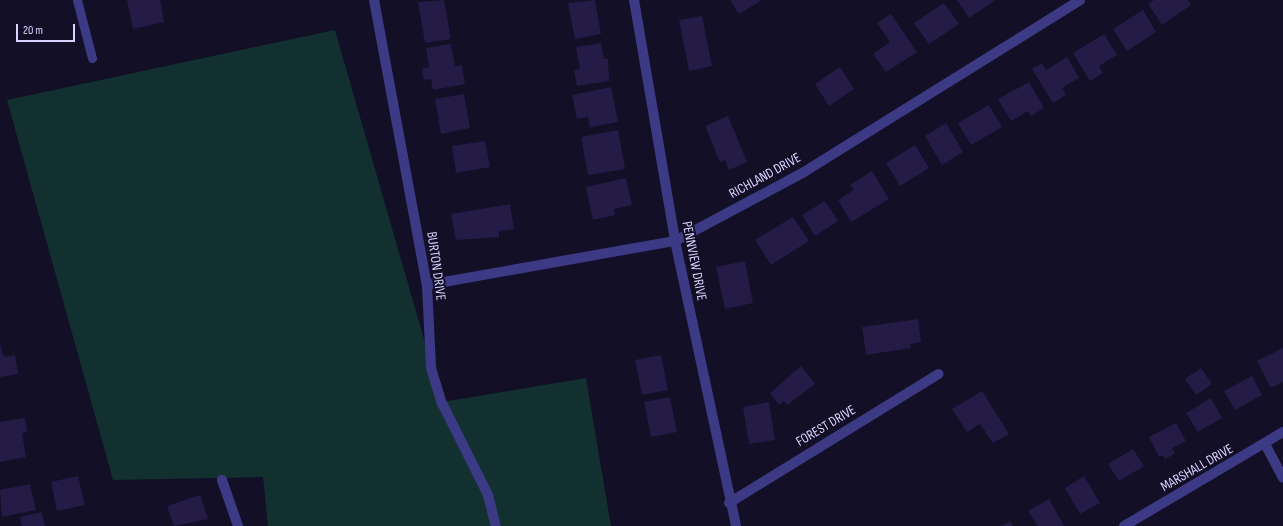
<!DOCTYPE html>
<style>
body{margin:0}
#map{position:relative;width:1283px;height:526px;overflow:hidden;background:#130f26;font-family:"Sofia Sans Condensed",sans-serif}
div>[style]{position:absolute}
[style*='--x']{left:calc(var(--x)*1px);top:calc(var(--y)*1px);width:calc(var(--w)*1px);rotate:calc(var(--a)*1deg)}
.green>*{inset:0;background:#12302f}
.building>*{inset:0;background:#241b47}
.service>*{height:9px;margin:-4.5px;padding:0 4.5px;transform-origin:4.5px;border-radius:4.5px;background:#3d3a85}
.minor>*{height:10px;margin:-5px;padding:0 5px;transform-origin:5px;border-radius:5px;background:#3d3a85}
span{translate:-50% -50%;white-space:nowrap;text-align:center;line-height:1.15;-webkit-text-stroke:4px #130f26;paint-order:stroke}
.street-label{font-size:14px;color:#d9d4ff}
.scale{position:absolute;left:16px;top:24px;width:59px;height:18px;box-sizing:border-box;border:2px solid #d9d4ff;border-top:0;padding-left:5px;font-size:12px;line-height:14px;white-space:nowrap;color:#d9d4ff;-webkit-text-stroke:3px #130f26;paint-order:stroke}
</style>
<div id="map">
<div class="green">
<div style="clip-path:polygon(335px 30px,442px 402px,586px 378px,611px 526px,268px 526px,263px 477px,113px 480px,7px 100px)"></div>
</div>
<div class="building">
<div style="clip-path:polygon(127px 0,160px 0,164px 22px,133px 29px)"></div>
<div style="clip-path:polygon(444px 0,451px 39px,425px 43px,418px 2px)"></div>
<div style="clip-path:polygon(595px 0,601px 34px,575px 39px,568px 3px)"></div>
<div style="clip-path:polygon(730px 0,762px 0,739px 14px)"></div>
<div style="clip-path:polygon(957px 0,995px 0,969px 18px)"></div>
<div style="clip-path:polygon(1154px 0,1188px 0,1191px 5px,1162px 25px,1148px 4px)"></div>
<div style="clip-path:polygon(944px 3px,959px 24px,929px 44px,914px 23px)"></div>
<div style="clip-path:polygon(1143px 10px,1156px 32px,1127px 51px,1113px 29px)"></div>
<div style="clip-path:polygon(891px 14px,917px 52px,886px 72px,873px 54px,890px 42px,877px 23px)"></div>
<div style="clip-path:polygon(702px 16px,712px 66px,689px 71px,679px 20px)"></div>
<div style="clip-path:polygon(1104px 34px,1117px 55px,1099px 66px,1103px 73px,1090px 81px,1073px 53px)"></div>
<div style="clip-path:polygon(601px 43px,604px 59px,608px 59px,609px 81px,577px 86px,574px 70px,580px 69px,576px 47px)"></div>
<div style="clip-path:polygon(451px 44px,455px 66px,462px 65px,465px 84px,433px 90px,431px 79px,424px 80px,422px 69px,429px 67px,426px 48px)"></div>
<div style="clip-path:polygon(1067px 57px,1079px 78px,1062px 88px,1066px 95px,1053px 103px,1032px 69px,1042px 63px,1046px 70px)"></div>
<div style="clip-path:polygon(840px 67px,854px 89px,829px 106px,815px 84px)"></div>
<div style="clip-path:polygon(1029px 82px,1044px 108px,1031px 116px,1028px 111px,1011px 121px,998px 99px)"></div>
<div style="clip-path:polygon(611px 87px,618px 122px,590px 127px,588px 117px,577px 119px,572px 95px)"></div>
<div style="clip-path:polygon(464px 94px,470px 128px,441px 134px,435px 99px)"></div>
<div style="clip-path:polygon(989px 105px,1002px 127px,971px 145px,958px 123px)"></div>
<div style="clip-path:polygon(728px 116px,747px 162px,729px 170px,725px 160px,720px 162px,705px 126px)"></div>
<div style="clip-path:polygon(946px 123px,963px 152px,942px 165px,925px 136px)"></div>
<div style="clip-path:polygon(618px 130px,625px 169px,588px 175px,581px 137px)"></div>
<div style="clip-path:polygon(485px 141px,490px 167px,456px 173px,452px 146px)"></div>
<div style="clip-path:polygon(915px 145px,929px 168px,900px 186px,886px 163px)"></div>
<div style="clip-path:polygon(872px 171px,889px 199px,851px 222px,838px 200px,854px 190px,850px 185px)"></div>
<div style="clip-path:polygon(626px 178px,632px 205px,614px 209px,615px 215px,593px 220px,586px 187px)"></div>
<div style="clip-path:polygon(825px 201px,838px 221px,815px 236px,802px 215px)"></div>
<div style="clip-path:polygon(510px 204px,514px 229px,499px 231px,499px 237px,456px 240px,451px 214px)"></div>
<div style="clip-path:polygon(793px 217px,809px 241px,771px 265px,755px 240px)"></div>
<div style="clip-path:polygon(745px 261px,753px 303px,725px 309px,716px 267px)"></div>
<div style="clip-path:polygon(918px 319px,921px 342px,910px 344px,911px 348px,866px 355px,862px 327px)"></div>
<div style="clip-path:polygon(0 344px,4px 357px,15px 355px,18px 374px,0 377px)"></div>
<div style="clip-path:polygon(1283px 348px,1283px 382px,1271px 388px,1257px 361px)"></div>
<div style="clip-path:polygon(661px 355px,668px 390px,642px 395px,635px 360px)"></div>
<div style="clip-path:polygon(801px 366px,815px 384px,787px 405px,784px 401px,779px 405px,770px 393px)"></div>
<div style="clip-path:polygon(1201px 368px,1212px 384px,1196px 395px,1185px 379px)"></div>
<div style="clip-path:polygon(1252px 376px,1262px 395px,1235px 410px,1224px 391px)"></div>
<div style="clip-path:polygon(982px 391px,1009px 434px,993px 443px,980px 424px,967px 432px,952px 409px)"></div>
<div style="clip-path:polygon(670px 397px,677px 432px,651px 437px,644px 402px)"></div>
<div style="clip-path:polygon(1211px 398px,1222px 418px,1198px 432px,1186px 413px)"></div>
<div style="clip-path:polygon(769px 402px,775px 440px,749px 444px,743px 407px)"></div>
<div style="clip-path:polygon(25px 418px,27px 432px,22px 433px,26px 457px,0 462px,0 422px)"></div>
<div style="clip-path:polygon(1176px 423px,1186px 441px,1172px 448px,1175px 454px,1165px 459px,1162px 455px,1159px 457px,1149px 437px)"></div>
<div style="clip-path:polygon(1133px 449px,1144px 466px,1119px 481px,1108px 464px)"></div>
<div style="clip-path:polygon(78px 476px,85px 505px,57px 511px,51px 482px)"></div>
<div style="clip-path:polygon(1084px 476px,1100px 503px,1080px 514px,1065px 488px)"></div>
<div style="clip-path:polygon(30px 484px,36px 510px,2px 517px,0 490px)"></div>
<div style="clip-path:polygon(200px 495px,208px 519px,174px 526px,167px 506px)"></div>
<div style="clip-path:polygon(1049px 499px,1064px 526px,1038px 526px,1028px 511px)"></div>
<div style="clip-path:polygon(42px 512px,45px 526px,22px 526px,20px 517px)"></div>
<div style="clip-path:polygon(1010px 521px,1013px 526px,1001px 526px)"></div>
</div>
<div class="service">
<div style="--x:77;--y:0;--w:60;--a:75.5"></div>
</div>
<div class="minor">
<div style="--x:374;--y:0;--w:290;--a:79.5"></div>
<div style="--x:427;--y:285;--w:83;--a:87.2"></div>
<div style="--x:431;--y:368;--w:37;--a:73"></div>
<div style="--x:442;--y:403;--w:103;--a:63.4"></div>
<div style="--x:488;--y:495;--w:32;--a:76"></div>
<div style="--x:634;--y:0;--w:244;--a:80.3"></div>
<div style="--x:675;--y:241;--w:291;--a:77.9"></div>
<div style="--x:427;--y:285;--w:252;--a:-10.1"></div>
<div style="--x:675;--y:241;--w:146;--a:-28.1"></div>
<div style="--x:804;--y:172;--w:325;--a:-31.9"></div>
<div style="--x:1265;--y:444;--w:38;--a:62"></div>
<div style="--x:222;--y:480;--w:49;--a:70.8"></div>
<div style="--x:729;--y:503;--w:246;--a:-31.6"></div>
<div style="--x:1124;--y:526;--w:185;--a:-30.6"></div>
</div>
<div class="street-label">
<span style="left:765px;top:176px;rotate:-29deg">RICHLAND DRIVE</span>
<span style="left:694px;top:261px;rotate:79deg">PENNVIEW DRIVE</span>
<span style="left:436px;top:266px;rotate:82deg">BURTON DRIVE</span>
<span style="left:826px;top:426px;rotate:-31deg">FOREST DRIVE</span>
<span style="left:1197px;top:468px;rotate:-30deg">MARSHALL DRIVE</span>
</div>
<div class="scale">20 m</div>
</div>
